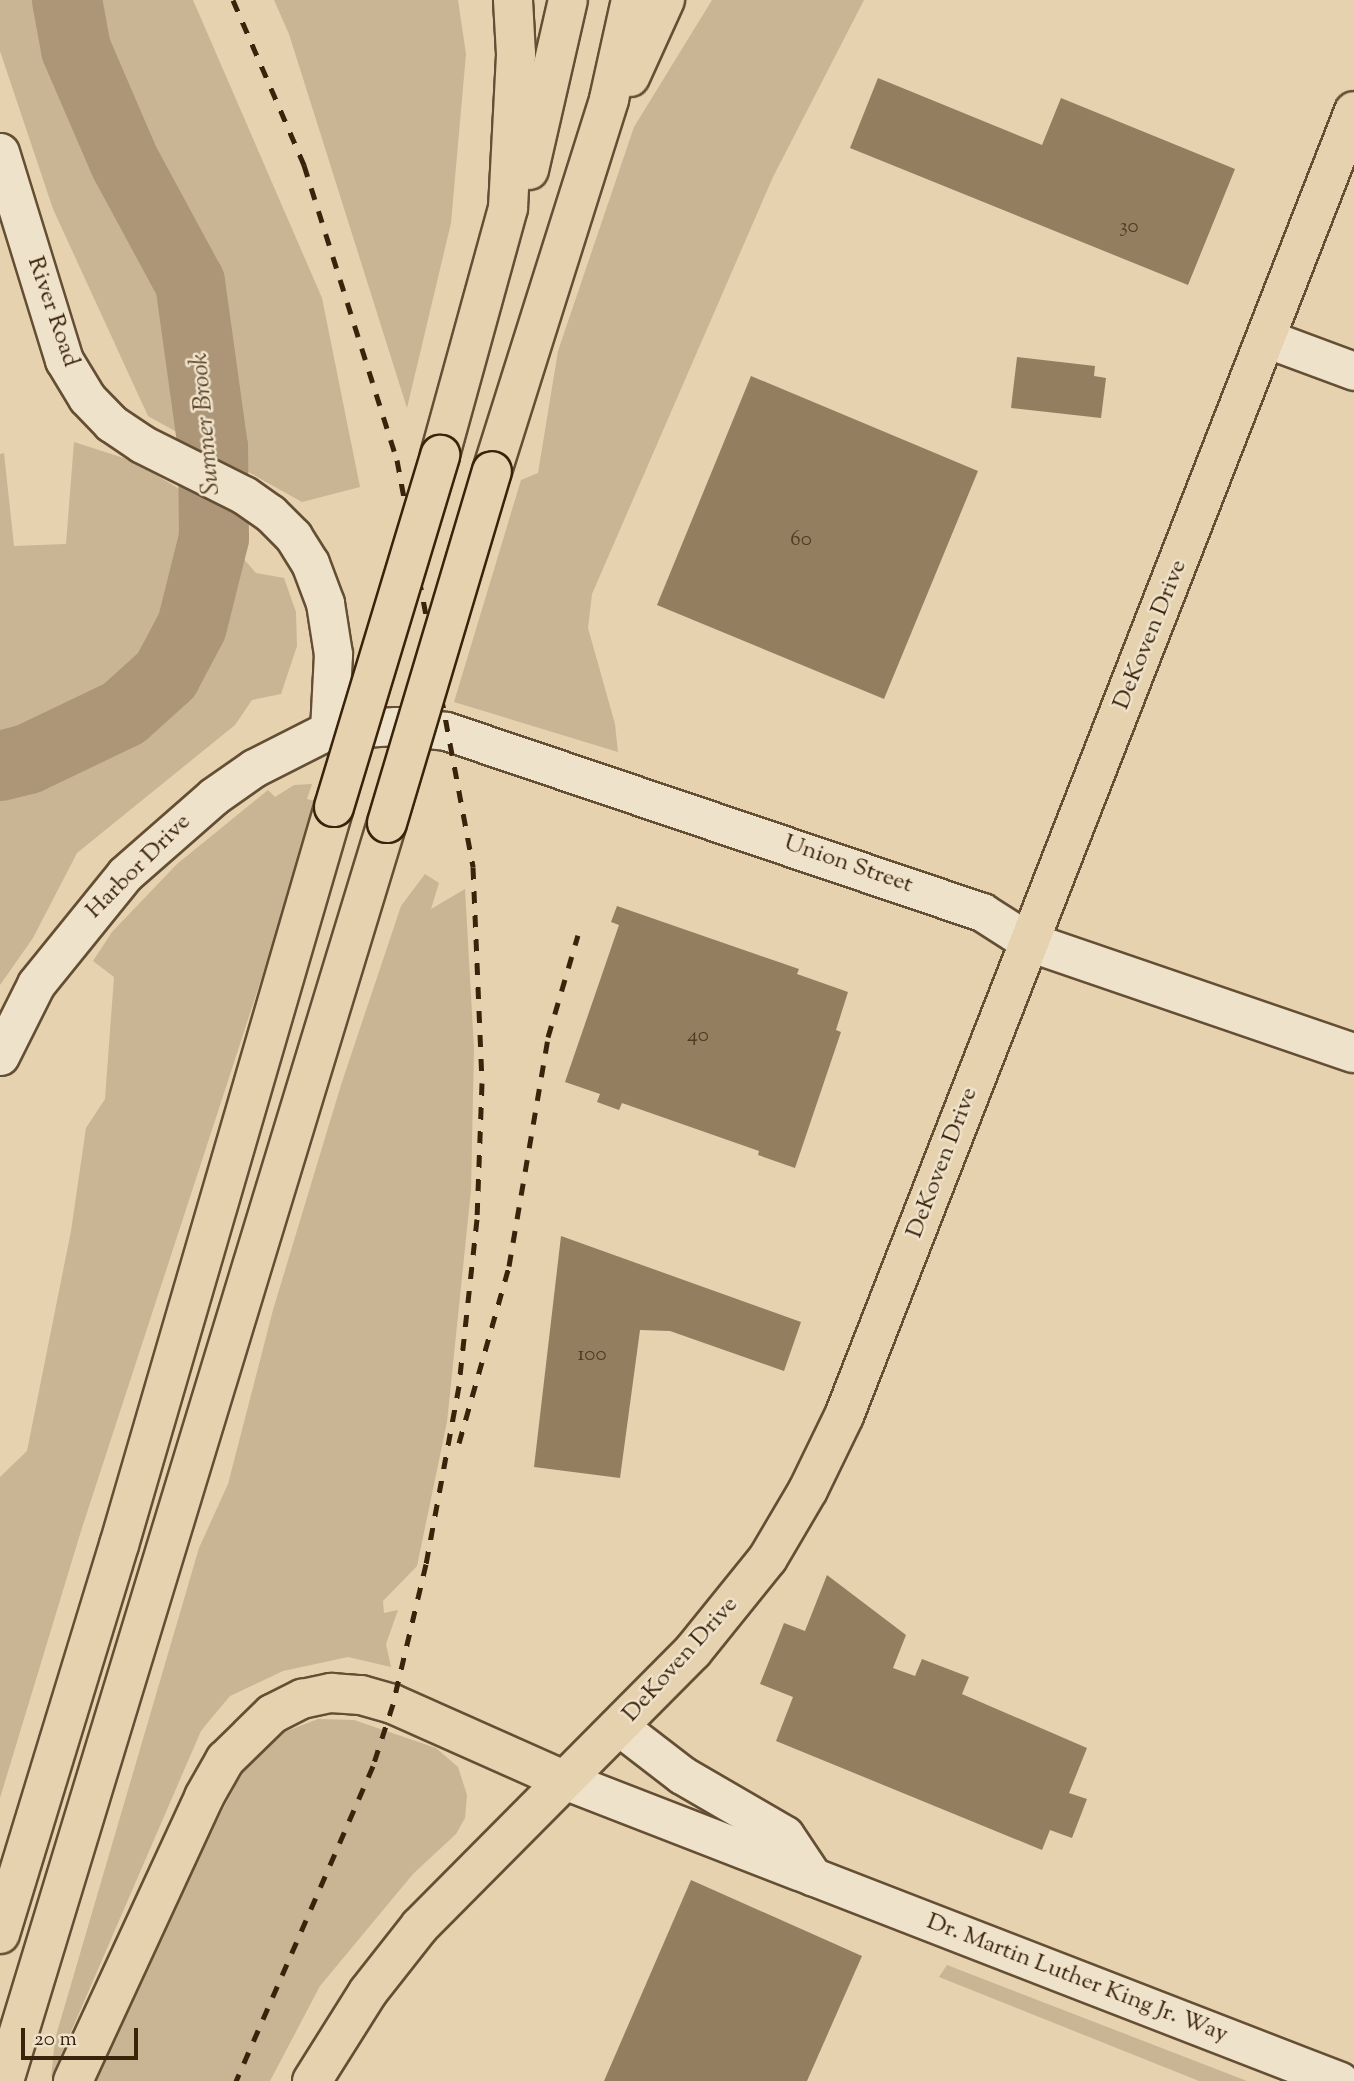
<!DOCTYPE html>
<style>
body{margin:0}
#map{position:relative;width:1354px;height:2081px;overflow:hidden;background:#e6d2af;font-family:"Sorts Mill Goudy",serif}
div>[style]{position:absolute}
[style*='--x']{left:calc(var(--x)*1px);top:calc(var(--y)*1px);width:calc(var(--w)*1px);rotate:calc(var(--a)*1deg)}
.green>*{inset:0;background:#c9b493}
.river>*{height:70px;margin:-35px;padding:0 35px;transform-origin:35px;border-radius:35px;background:#ac9677}
.building>*{inset:0;background:#937e60}
.roads{filter:drop-shadow(2px 0 #654f34) drop-shadow(-2px 0 #654f34) drop-shadow(0 2px #654f34) drop-shadow(0 -2px #654f34)}
.minor>*{height:37px;margin:-18.5px;padding:0 18.5px;transform-origin:18.5px;border-radius:18.5px;background:#efe2cb}
.tertiary>*{height:38px;margin:-19px;padding:0 19px;transform-origin:19px;border-radius:19px;background:#efe2cb}
.primary>*{height:38px;margin:-19px;padding:0 19px;transform-origin:19px;border-radius:19px;background:#e6d2af}
.motorway>*{height:38px;margin:-19px;padding:0 19px;transform-origin:19px;border-radius:19px;background:#e6d2af}
.rail>*{height:5px;margin-top:-2.5px;transform-origin:0;background:repeating-linear-gradient(90deg,#3a230b 0 12px,transparent 0 24px)}
.bridges{filter:drop-shadow(2px 0 #3a230b) drop-shadow(-2px 0 #3a230b) drop-shadow(0 2px #3a230b) drop-shadow(0 -2px #3a230b)}
.motorway-bridge>*{height:38px;margin:-19px;padding:0 19px;transform-origin:19px;border-radius:19px;background:#e6d2af}
span{translate:-50% -50%;white-space:nowrap;text-align:center;line-height:1.15;-webkit-text-stroke:5px #efe2cb;paint-order:stroke}
.number-label{font-size:21px;color:#503a20}
.number-label span{-webkit-text-stroke-width:0}
.street-label{font-size:24px;color:#3a230b}
.water-label{font-size:26px;color:#5c462b;font-style:italic}
.scale{position:absolute;left:21px;top:2028px;width:117px;height:32px;box-sizing:border-box;border:4px solid #3a230b;border-top:0;padding-left:9px;font-size:21px;line-height:24px;white-space:nowrap;color:#3a230b;-webkit-text-stroke:5px #efe2cb;paint-order:stroke}
</style>
<div id="map">
<div class="green">
<div style="clip-path:polygon(0 0,193px 0,322px 298px,360px 487px,302px 502px,148px 416px,53px 209px,0 51px)"></div>
<div style="clip-path:polygon(274px 0,458px 0,466px 54px,451px 223px,407px 408px,289px 34px)"></div>
<div style="clip-path:polygon(712px 0,864px 0,773px 177px,592px 594px,588px 628px,615px 724px,618px 752px,454px 702px,521px 480px,538px 473px,558px 351px,634px 127px)"></div>
<div style="clip-path:polygon(74px 442px,133px 461px,186px 493px,256px 573px,284px 578px,296px 612px,297px 646px,281px 694px,252px 700px,235px 725px,77px 853px,33px 938px,0 985px,0 454px,4px 453px,14px 546px,66px 544px)"></div>
<div style="clip-path:polygon(312px 784px,307px 799px,319px 802px,81px 1531px,0 1798px,0 1477px,27px 1451px,71px 1231px,86px 1128px,105px 1099px,114px 977px,93px 961px,112px 932px,177px 864px,268px 790px,275px 797px,294px 785px)"></div>
<div style="clip-path:polygon(425px 874px,439px 883px,431px 909px,465px 889px,474px 1049px,471px 1190px,447px 1422px,417px 1566px,383px 1601px,384px 1613px,398px 1610px,386px 1644px,391px 1667px,348px 1657px,283px 1671px,230px 1696px,214px 1715px,201px 1731px,51px 2078px,55px 2039px,199px 1548px,228px 1484px,273px 1310px,341px 1085px,401px 906px)"></div>
<div style="clip-path:polygon(318px 1719px,354px 1720px,436px 1748px,458px 1767px,467px 1795px,465px 1818px,456px 1834px,413px 1874px,320px 1986px,270px 2081px,96px 2081px,203px 1846px,245px 1768px,274px 1736px)"></div>
<div style="clip-path:polygon(947px 1965px,1247px 2081px,1199px 2081px,939px 1977px)"></div>
</div>
<div class="river">
<div style="--x:0;--y:766;--w:29;--a:-14"></div>
<div style="--x:28;--y:759;--w:106;--a:-25.6"></div>
<div style="--x:124;--y:713;--w:57;--a:-42.1"></div>
<div style="--x:166;--y:675;--w:55;--a:-62"></div>
<div style="--x:192;--y:626;--w:91;--a:-76"></div>
<div style="--x:214;--y:538;--w:90;--a:-90.6"></div>
<div style="--x:213;--y:448;--w:167;--a:-97.9"></div>
<div style="--x:190;--y:283;--w:136;--a:-118.4"></div>
<div style="--x:125;--y:163;--w:124;--a:-113.3"></div>
<div style="--x:76;--y:49;--w:50;--a:-100.4"></div>
</div>
<div class="building">
<div style="clip-path:polygon(878px 78px,1042px 145px,1061px 98px,1235px 169px,1188px 285px,850px 148px)"></div>
<div style="clip-path:polygon(1017px 357px,1095px 366px,1094px 376px,1106px 378px,1101px 418px,1011px 408px)"></div>
<div style="clip-path:polygon(751px 376px,978px 471px,884px 699px,657px 605px)"></div>
<div style="clip-path:polygon(617px 906px,799px 969px,797px 974px,848px 992px,836px 1030px,841px 1032px,795px 1168px,758px 1155px,759px 1151px,622px 1103px,619px 1110px,597px 1102px,600px 1094px,565px 1082px,619px 925px,611px 922px)"></div>
<div style="clip-path:polygon(561px 1236px,801px 1322px,784px 1371px,670px 1331px,640px 1330px,620px 1478px,534px 1467px)"></div>
<div style="clip-path:polygon(827px 1575px,906px 1635px,893px 1668px,915px 1676px,922px 1659px,969px 1677px,962px 1694px,1087px 1748px,1069px 1793px,1087px 1799px,1072px 1838px,1050px 1830px,1042px 1850px,776px 1741px,793px 1697px,760px 1684px,784px 1623px,805px 1631px)"></div>
<div style="clip-path:polygon(691px 1880px,862px 1956px,807px 2081px,604px 2081px)"></div>
</div>
<div class="roads">
<div class="minor">
<div style="--x:0;--y:152;--w:218;--a:72.9"></div>
<div style="--x:64;--y:360;--w:44;--a:58.8"></div>
<div style="--x:87;--y:398;--w:35;--a:46"></div>
<div style="--x:111;--y:423;--w:37;--a:34"></div>
<div style="--x:142;--y:444;--w:114;--a:26.6"></div>
<div style="--x:244;--y:495;--w:32;--a:35"></div>
<div style="--x:270;--y:513;--w:33;--a:45"></div>
<div style="--x:293;--y:536;--w:32;--a:58"></div>
<div style="--x:310;--y:563;--w:43;--a:69.4"></div>
<div style="--x:325;--y:603;--w:52;--a:81.1"></div>
<div style="--x:333;--y:654;--w:76;--a:93"></div>
<div style="--x:1268;--y:339;--w:92;--a:20.4"></div>
<div style="--x:0;--y:1056;--w:80;--a:-63.4"></div>
<div style="--x:36;--y:984;--w:141;--a:-51"></div>
<div style="--x:125;--y:874;--w:118;--a:-41.2"></div>
<div style="--x:214;--y:796;--w:49;--a:-35"></div>
<div style="--x:254;--y:768;--w:84;--a:-26.9"></div>
<div style="--x:329;--y:730;--w:67;--a:-3.4"></div>
<div style="--x:396;--y:726;--w:50;--a:5.7"></div>
<div style="--x:446;--y:731;--w:566;--a:18.66"></div>
<div style="--x:982;--y:912;--w:56;--a:32.6"></div>
<div style="--x:621;--y:1728;--w:77;--a:37.6"></div>
<div style="--x:682;--y:1775;--w:119;--a:30.2"></div>
<div style="--x:785;--y:1835;--w:50;--a:56.3"></div>
<div style="--x:564;--y:1780;--w:832;--a:21.2"></div>
</div>
<div class="tertiary">
<div style="--x:1029;--y:942;--w:343;--a:18.9"></div>
</div>
<div class="primary">
<div style="--x:312;--y:2081;--w:105;--a:-57.8"></div>
<div style="--x:368;--y:1992;--w:84;--a:-51.8"></div>
<div style="--x:420;--y:1926;--w:387;--a:-45.2"></div>
<div style="--x:693;--y:1651;--w:119;--a:-51.1"></div>
<div style="--x:768;--y:1558;--w:79;--a:-59.5"></div>
<div style="--x:808;--y:1490;--w:82;--a:-64.1"></div>
<div style="--x:844;--y:1416;--w:1401;--a:-68.65"></div>
</div>
<div class="motorway">
<div style="--x:630;--y:77;--w:85;--a:-65.6"></div>
<div style="--x:529;--y:170;--w:174;--a:-77.1"></div>
<div style="--x:440;--y:455;--w:256;--a:-74.6"></div>
<div style="--x:508;--y:208;--w:154;--a:-87"></div>
<div style="--x:516;--y:54;--w:54;--a:-93.2"></div>
<div style="--x:492;--y:471;--w:390;--a:-72.5"></div>
<div style="--x:609;--y:99;--w:101;--a:-77.5"></div>
<div style="--x:0;--y:1934;--w:407;--a:-73"></div>
<div style="--x:119;--y:1545;--w:769;--a:-73.76"></div>
<div style="--x:4;--y:2081;--w:1315;--a:-73.07"></div>
<div style="--x:73;--y:2081;--w:313;--a:-65.2"></div>
<div style="--x:204;--y:1797;--w:43;--a:-60.4"></div>
<div style="--x:225;--y:1760;--w:66;--a:-44.4"></div>
<div style="--x:272;--y:1714;--w:34;--a:-27"></div>
<div style="--x:302;--y:1699;--w:30;--a:-12"></div>
<div style="--x:331;--y:1693;--w:30;--a:4"></div>
<div style="--x:361;--y:1695;--w:33;--a:16"></div>
<div style="--x:393;--y:1704;--w:187;--a:24"></div>
</div>
</div>
<div class="rail">
<div style="--x:233;--y:0;--w:180;--a:66.7"></div>
<div style="--x:304;--y:165;--w:309;--a:72.5"></div>
<div style="--x:397;--y:460;--w:414;--a:79.4"></div>
<div style="--x:473;--y:867;--w:216;--a:87.6"></div>
<div style="--x:482;--y:1083;--w:136;--a:92.1"></div>
<div style="--x:477;--y:1219;--w:168;--a:96.2"></div>
<div style="--x:459;--y:1386;--w:181;--a:100.5"></div>
<div style="--x:426;--y:1564;--w:144;--a:103.3"></div>
<div style="--x:393;--y:1704;--w:65;--a:107.9"></div>
<div style="--x:373;--y:1766;--w:344;--a:113.5"></div>
<div style="--x:459;--y:1443;--w:184;--a:-74.2"></div>
<div style="--x:509;--y:1266;--w:232;--a:-80.3"></div>
<div style="--x:548;--y:1037;--w:106;--a:-73.6"></div>
</div>
<div class="bridges">
<div class="motorway-bridge">
<div style="--x:334;--y:807;--w:368;--a:-73.2"></div>
<div style="--x:387;--y:823;--w:367;--a:-73.4"></div>
</div>
</div>
<div class="number-label">
<span style="left:1129px;top:227px">30</span>
<span style="left:801px;top:540px">60</span>
<span style="left:698px;top:1036px">40</span>
<span style="left:592px;top:1355px">100</span>
</div>
<div class="street-label">
<span style="left:52px;top:312px;rotate:71deg">River Road</span>
<span style="left:1151px;top:635px;rotate:-68deg">DeKoven Drive</span>
<span style="left:848px;top:865px;rotate:19deg">Union Street</span>
<span style="left:139px;top:867px;rotate:-45deg">Harbor Drive</span>
<span style="left:943px;top:1163px;rotate:-69deg">DeKoven Drive</span>
<span style="left:681px;top:1660px;rotate:-48deg">DeKoven Drive</span>
<span style="left:1077px;top:1979px;rotate:21deg">Dr. Martin Luther King Jr. Way</span>
</div>
<div class="water-label">
<span style="left:206px;top:424px;rotate:-95deg">Sumner Brook</span>
</div>
<div class="scale">20 m</div>
</div>
